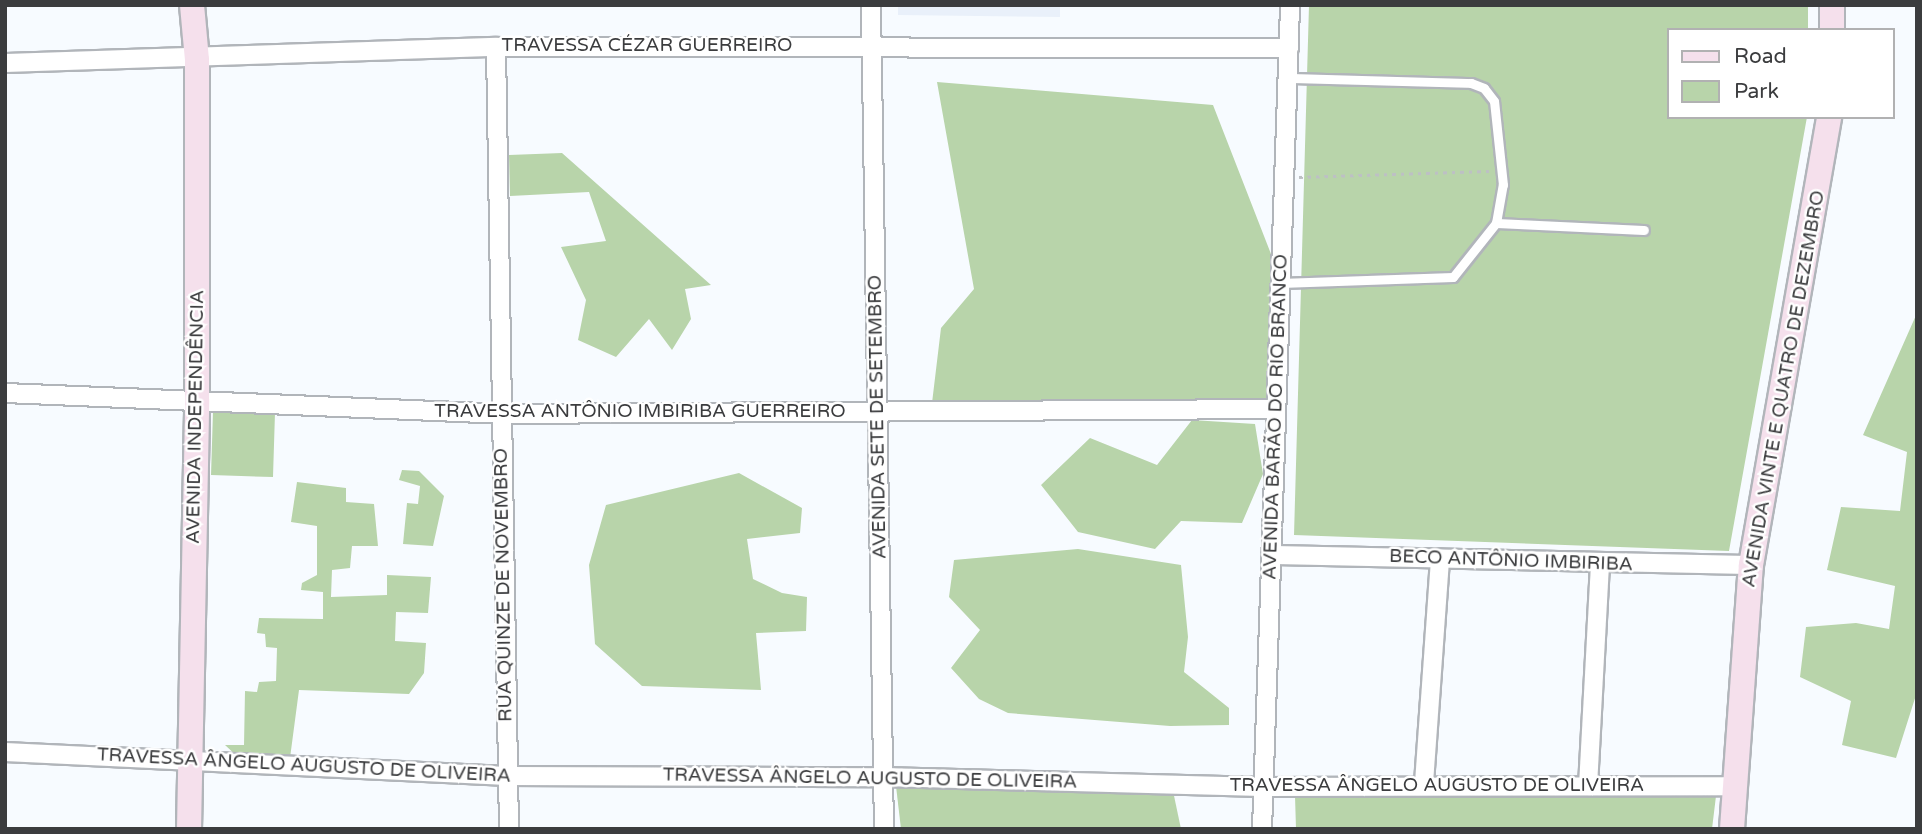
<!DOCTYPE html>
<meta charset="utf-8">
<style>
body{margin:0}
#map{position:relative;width:1922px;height:834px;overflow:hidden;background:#f7fbff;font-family:"Varela Round",sans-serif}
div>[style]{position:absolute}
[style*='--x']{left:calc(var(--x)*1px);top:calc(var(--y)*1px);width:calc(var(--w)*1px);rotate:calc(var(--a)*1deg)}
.built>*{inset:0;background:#e9f0fa}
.green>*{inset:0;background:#b8d4aa}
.path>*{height:2.5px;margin-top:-1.25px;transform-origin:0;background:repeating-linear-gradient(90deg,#bdc0c4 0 3.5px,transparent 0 8.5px)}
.roads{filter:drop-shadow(2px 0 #b1b5ba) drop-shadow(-2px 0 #b1b5ba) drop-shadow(0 2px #b1b5ba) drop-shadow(0 -2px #b1b5ba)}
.lane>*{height:9px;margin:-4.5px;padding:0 4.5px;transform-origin:4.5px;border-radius:4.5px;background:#fff}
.street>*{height:18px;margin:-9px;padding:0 9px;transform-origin:9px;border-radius:9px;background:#fff}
.secondary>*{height:24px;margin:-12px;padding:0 12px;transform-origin:12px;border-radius:12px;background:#f5e0ec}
span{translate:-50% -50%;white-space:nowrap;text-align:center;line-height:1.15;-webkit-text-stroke:5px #fff;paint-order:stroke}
.street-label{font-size:19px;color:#3b3c3e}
.frame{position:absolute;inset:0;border:7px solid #3b3c3e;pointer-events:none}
.legend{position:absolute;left:1667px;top:28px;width:228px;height:91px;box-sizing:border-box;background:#fff;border:2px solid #b1b1b2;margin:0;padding:9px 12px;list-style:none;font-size:21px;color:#3b3c3e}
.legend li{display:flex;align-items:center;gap:14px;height:35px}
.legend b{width:35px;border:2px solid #b1b1b2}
</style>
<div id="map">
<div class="built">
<div style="clip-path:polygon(898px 5px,1060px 5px,1060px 17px,898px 15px)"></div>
</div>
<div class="green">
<div style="clip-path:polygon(1309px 5px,1808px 5px,1808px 30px,1668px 30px,1668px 117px,1807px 117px,1729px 551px,1294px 535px)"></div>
<div style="clip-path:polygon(937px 82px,1213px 105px,1271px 254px,1266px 402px,932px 403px,941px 328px,974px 289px)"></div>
<div style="clip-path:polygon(562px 153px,711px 285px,685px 289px,691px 319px,672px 350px,649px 319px,616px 357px,578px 340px,586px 300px,561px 247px,606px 241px,589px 192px,510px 196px,509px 155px)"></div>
<div style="clip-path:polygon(1917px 313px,1917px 692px,1896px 758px,1842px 745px,1851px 701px,1800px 677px,1806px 627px,1856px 623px,1889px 629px,1895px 586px,1827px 570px,1841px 507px,1900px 511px,1907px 452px,1863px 435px)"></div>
<div style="clip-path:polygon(213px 412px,275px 412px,273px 477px,211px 475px)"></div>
<div style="clip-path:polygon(1192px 420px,1255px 424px,1263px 474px,1242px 523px,1181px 521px,1155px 549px,1078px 532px,1041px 485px,1090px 438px,1157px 465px)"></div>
<div style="clip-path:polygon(402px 470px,419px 471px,444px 496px,433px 546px,403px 544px,407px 503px,418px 504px,420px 486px,399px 480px)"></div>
<div style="clip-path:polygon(739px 473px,802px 508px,800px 533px,747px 539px,753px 579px,782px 593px,807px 597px,806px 631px,756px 633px,761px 690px,642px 686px,595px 644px,589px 565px,606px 505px)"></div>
<div style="clip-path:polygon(297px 482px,346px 488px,346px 502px,374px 504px,378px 546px,352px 546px,350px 568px,332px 570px,331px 597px,387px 595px,387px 575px,431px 577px,428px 613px,396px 612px,395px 641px,426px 643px,424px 673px,409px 694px,299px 690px,290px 758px,240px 759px,225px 745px,244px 745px,245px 691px,257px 692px,259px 682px,276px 681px,277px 648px,266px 647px,265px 634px,257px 633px,259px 618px,323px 619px,323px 592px,301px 590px,302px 583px,317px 575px,317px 526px,291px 522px)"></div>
<div style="clip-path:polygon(1078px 549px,1181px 565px,1188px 637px,1184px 672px,1229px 708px,1229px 725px,1170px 726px,1008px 713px,979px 699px,951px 668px,980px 630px,949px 597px,954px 560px)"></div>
<div style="clip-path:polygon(896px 786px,1173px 791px,1181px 829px,901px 829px)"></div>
<div style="clip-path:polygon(1295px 796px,1553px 797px,1716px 796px,1712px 829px,1296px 829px)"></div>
</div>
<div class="path">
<div style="--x:1299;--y:177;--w:190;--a:-1.8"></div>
</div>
<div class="roads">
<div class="lane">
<div style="--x:1496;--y:223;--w:148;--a:2.7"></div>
<div style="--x:1280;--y:283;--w:173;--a:-2"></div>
<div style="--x:1453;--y:277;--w:69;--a:-51.5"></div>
<div style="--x:1496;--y:223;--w:39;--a:-80"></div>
<div style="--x:1503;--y:185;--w:84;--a:-96.1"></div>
<div style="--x:1494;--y:101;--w:16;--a:-128"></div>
<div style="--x:1484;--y:88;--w:14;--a:-159"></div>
<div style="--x:1471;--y:83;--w:184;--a:-178.4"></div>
</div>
<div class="street">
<div style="--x:871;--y:5;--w:824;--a:89.1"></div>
<div style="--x:496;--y:47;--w:782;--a:89.05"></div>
<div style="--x:5;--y:63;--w:491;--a:-1.9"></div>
<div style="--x:496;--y:47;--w:793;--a:0.07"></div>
<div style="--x:5;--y:393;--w:497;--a:2.4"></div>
<div style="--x:502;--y:414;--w:773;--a:-0.37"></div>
<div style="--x:1272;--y:555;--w:479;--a:1.2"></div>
<div style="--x:5;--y:752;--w:503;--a:2.74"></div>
<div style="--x:507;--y:776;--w:376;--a:0.2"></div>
<div style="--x:883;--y:777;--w:379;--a:1.5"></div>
<div style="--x:1262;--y:787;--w:474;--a:-0.1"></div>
<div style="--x:1424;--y:783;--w:225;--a:-85.9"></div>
<div style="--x:1588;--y:786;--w:222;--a:-86.9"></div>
<div style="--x:1262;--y:829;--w:824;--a:-88.05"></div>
</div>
<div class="secondary">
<div style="--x:1832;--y:5;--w:25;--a:90"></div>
<div style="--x:189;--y:829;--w:428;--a:-88.9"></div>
<div style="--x:197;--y:401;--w:341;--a:-90"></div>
<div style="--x:197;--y:60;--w:55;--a:-95.2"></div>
<div style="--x:1732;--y:829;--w:265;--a:-85.9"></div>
<div style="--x:1751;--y:565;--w:455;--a:-80.1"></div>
</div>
</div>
<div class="street-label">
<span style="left:647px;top:46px">TRAVESSA CÉZAR GUERREIRO</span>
<span style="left:1784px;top:389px;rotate:-80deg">AVENIDA VINTE E QUATRO DE DEZEMBRO</span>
<span style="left:640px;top:412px">TRAVESSA ANTÔNIO IMBIRIBA GUERREIRO</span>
<span style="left:196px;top:417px;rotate:-89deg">AVENIDA INDEPENDÊNCIA</span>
<span style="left:878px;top:417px;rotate:-91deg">AVENIDA SETE DE SETEMBRO</span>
<span style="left:1276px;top:417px;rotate:-88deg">AVENIDA BARÃO DO RIO BRANCO</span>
<span style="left:1511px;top:561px;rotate:2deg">BECO ANTÔNIO IMBIRIBA</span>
<span style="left:504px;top:585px;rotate:-91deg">RUA QUINZE DE NOVEMBRO</span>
<span style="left:304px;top:766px;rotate:3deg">TRAVESSA ÂNGELO AUGUSTO DE OLIVEIRA</span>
<span style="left:870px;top:779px;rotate:1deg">TRAVESSA ÂNGELO AUGUSTO DE OLIVEIRA</span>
<span style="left:1437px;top:786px">TRAVESSA ÂNGELO AUGUSTO DE OLIVEIRA</span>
</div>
<div class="frame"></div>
<ul class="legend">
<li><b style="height:9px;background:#f5e0ec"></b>Road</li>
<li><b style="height:19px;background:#b8d4aa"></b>Park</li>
</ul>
</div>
